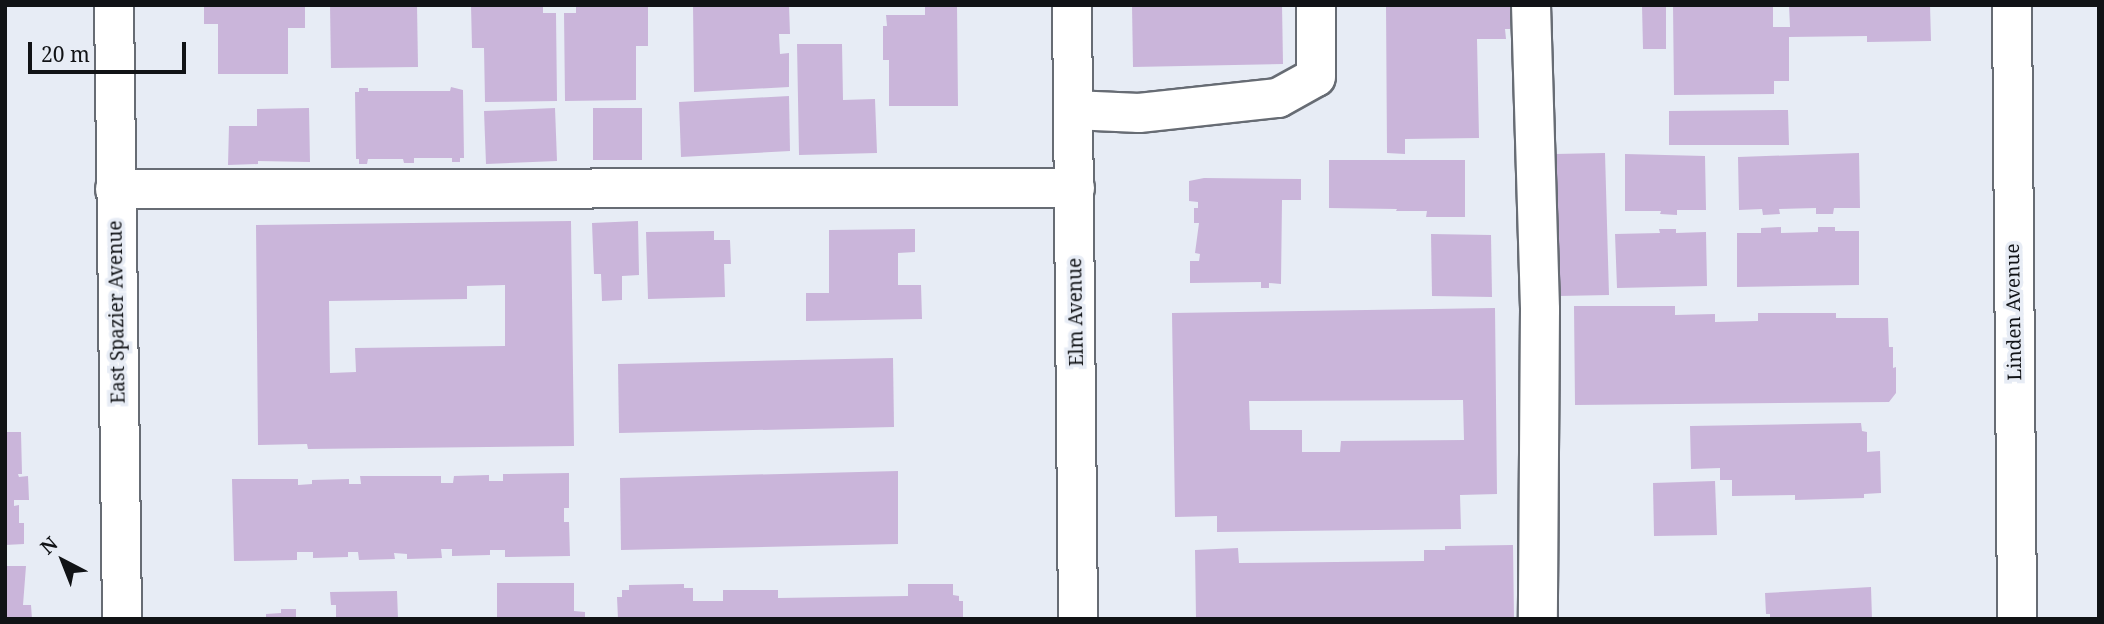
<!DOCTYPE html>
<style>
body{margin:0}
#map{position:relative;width:2104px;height:624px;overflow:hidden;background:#e7ecf5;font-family:"Noto Serif",serif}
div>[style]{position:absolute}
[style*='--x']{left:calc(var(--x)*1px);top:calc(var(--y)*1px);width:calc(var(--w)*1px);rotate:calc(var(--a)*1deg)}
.building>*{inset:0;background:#cab5da}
.roads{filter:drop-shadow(2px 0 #676c74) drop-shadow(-2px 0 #676c74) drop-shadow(0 2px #676c74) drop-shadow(0 -2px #676c74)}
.minor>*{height:38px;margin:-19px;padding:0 19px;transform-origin:19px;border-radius:19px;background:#fff}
span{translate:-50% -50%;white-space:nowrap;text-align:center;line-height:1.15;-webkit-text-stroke:7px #e7ecf5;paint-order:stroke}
.street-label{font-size:19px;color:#111316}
.frame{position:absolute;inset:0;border:7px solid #111316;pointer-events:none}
.north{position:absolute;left:28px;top:526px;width:70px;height:70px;-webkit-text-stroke:5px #e7ecf5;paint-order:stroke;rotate:318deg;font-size:19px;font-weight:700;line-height:28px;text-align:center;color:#111316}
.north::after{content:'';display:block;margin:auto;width:24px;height:32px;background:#111316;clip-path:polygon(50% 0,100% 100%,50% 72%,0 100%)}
.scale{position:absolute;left:28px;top:42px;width:158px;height:32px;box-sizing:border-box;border:4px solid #111316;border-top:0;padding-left:9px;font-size:21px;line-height:24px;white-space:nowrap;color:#111316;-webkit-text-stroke:5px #e7ecf5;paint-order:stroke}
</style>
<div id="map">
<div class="building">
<div style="clip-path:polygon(204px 5px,305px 5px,305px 28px,288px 28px,288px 74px,218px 74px,218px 24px,204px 24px)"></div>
<div style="clip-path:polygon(330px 5px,417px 5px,418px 67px,331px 68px)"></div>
<div style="clip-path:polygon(471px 5px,543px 5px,543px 13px,556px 13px,557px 101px,485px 102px,484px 48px,472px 48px)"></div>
<div style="clip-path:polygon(576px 5px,648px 5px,648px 46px,636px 46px,636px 100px,565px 101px,564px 13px,576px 13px)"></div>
<div style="clip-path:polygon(693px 5px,789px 5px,790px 34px,779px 34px,780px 54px,789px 53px,789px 87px,694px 92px)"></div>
<div style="clip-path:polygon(925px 5px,957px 5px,958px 106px,889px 106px,889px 60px,883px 60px,883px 26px,887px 26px,886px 15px,925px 15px)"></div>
<div style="clip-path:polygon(1132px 5px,1282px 5px,1283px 64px,1133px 67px)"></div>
<div style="clip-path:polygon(1386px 5px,1510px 5px,1510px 29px,1505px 29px,1506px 39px,1477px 39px,1479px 138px,1405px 139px,1405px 154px,1387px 153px)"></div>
<div style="clip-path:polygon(1642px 5px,1666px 5px,1666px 49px,1643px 49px)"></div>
<div style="clip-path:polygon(1673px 5px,1773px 5px,1773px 27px,1790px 27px,1789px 5px,1930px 5px,1931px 41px,1867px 42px,1867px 36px,1789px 37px,1789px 81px,1774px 81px,1774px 94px,1674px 95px)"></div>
<div style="clip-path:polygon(797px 44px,842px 44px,843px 100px,875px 99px,877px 153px,799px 155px)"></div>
<div style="clip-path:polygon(451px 87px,463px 90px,464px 158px,460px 158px,460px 162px,452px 162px,452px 158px,414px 158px,414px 163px,404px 163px,403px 159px,368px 159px,367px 164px,359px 164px,359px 159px,356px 159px,355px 92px,359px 92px,359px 88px,368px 88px,368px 91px,450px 91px)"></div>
<div style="clip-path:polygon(789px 96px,790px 151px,681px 157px,679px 102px)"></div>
<div style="clip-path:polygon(309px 108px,310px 162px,258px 161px,258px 164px,228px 165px,229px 126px,257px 126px,257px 109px)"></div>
<div style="clip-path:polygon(555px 108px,557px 161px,486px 164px,484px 111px)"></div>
<div style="clip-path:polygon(593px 108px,642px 108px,642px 160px,593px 160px)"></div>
<div style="clip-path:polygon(1788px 110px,1789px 145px,1669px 145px,1669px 111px)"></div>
<div style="clip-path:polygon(1605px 153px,1609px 295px,1559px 296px,1555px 154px)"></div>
<div style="clip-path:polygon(1859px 153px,1860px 208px,1834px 208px,1833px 214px,1816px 214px,1816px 208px,1779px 209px,1780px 214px,1763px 215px,1762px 209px,1739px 210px,1738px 157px)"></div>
<div style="clip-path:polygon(1625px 154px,1705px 156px,1706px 210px,1677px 210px,1677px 215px,1660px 214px,1661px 211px,1625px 211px)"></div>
<div style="clip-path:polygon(1329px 160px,1465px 160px,1465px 217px,1426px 217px,1427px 211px,1396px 211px,1397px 209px,1329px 208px)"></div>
<div style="clip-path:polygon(1204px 178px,1301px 179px,1301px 200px,1282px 200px,1281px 284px,1269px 283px,1269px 288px,1261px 288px,1261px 282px,1190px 283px,1190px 261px,1199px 261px,1200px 254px,1195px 253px,1199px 223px,1194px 223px,1194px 208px,1198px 208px,1198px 202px,1189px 201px,1189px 181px)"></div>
<div style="clip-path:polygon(evenodd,571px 221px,574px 446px,308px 449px,307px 444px,258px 445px,256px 225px,571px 221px,505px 285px,505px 346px,355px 348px,356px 372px,330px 373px,329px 301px,467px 299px,467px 286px,505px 285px)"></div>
<div style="clip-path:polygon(638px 221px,639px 275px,622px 276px,622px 300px,602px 301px,601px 274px,594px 274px,592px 223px)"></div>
<div style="clip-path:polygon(1781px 227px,1781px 233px,1818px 232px,1818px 227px,1835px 227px,1835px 231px,1859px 231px,1859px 285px,1737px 287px,1737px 233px,1761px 233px,1761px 228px)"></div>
<div style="clip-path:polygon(915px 229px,915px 252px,898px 253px,898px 285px,921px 285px,922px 319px,806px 321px,806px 293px,829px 293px,829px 230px)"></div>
<div style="clip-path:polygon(1659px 229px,1676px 229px,1676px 233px,1706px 232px,1707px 286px,1617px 288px,1615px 234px,1660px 233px)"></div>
<div style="clip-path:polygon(714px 231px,714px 240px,730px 240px,731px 264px,724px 264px,725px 297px,648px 299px,646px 232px)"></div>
<div style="clip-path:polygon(1431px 234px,1491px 235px,1492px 297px,1432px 296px)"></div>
<div style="clip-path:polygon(1574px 306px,1675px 306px,1675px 315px,1715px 314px,1715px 322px,1758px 321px,1758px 313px,1836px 313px,1836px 318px,1888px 318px,1889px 347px,1893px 347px,1893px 368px,1896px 367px,1896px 393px,1889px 402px,1575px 405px)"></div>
<div style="clip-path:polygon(evenodd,1495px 308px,1497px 494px,1460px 495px,1461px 529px,1217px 532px,1217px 516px,1175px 517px,1172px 313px,1495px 308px,1463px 400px,1464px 440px,1341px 441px,1340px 452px,1302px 452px,1302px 430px,1250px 430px,1249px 401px,1463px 400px)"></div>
<div style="clip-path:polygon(893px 358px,894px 427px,619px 433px,618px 364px)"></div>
<div style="clip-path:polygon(1861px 423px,1862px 431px,1867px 432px,1867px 452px,1880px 451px,1881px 493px,1864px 494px,1864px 498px,1795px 500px,1795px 495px,1732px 496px,1732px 480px,1720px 480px,1720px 468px,1691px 469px,1690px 426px)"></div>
<div style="clip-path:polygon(5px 432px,21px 432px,22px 474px,18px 474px,19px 477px,28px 476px,29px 500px,14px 500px,14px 506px,19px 505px,19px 523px,24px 523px,24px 544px,5px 545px)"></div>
<div style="clip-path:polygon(898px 471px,898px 544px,621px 550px,620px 478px)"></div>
<div style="clip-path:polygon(569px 473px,569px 508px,564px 508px,564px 522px,569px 522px,570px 556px,505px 557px,505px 550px,490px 550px,490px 555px,452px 556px,452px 549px,441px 549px,442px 558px,407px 559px,407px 554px,394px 553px,395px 559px,359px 560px,358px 552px,348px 552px,348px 557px,313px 558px,313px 552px,297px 552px,297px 560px,234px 561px,232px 479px,298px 479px,298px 485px,312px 484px,312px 480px,349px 479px,349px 484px,361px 484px,360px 476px,441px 476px,441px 483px,453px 483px,454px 476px,489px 475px,489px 481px,503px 481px,503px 474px)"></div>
<div style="clip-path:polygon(1715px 481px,1717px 535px,1654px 536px,1653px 483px)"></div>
<div style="clip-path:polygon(1513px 545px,1514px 619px,1196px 619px,1195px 550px,1238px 548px,1239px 563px,1424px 561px,1424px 550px,1445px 550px,1445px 546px)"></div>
<div style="clip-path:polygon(5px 566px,26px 566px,23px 605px,31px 605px,32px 619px,5px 619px)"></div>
<div style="clip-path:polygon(497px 583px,574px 583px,574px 611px,585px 612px,585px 619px,497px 619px)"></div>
<div style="clip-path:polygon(684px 584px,684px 588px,693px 588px,693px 601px,723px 601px,723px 590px,778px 590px,778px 598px,908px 596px,908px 584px,953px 584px,953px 595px,959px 596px,959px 601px,963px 601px,963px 619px,618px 619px,617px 597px,622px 597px,622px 590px,629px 590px,629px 585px)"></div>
<div style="clip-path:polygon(1871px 587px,1872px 619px,1770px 619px,1770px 614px,1766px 614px,1765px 593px)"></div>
<div style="clip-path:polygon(397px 591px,398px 619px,336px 619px,336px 605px,331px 605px,330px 592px)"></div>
<div style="clip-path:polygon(281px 609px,296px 609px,296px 619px,266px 619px,266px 614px,281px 613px)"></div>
</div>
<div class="roads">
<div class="minor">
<div style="--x:114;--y:5;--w:614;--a:89.25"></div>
<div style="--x:1072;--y:5;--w:614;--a:89.44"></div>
<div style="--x:1531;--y:5;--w:305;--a:88.3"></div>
<div style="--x:1540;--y:310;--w:309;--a:90.4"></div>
<div style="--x:2012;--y:5;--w:614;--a:89.53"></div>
<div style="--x:1073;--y:110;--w:66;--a:2.6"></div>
<div style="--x:1139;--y:113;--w:140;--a:-6.2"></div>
<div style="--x:1278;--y:98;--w:43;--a:-28.9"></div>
<div style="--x:1316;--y:77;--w:72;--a:-90"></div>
<div style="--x:115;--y:189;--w:960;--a:-0.06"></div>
</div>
</div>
<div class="street-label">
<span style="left:117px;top:312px;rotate:-91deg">East Spazier Avenue</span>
<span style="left:1076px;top:312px;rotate:-91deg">Elm Avenue</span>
<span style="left:2014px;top:312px;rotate:-91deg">Linden Avenue</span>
</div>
<div class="frame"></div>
<div class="north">N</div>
<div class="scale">20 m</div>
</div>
